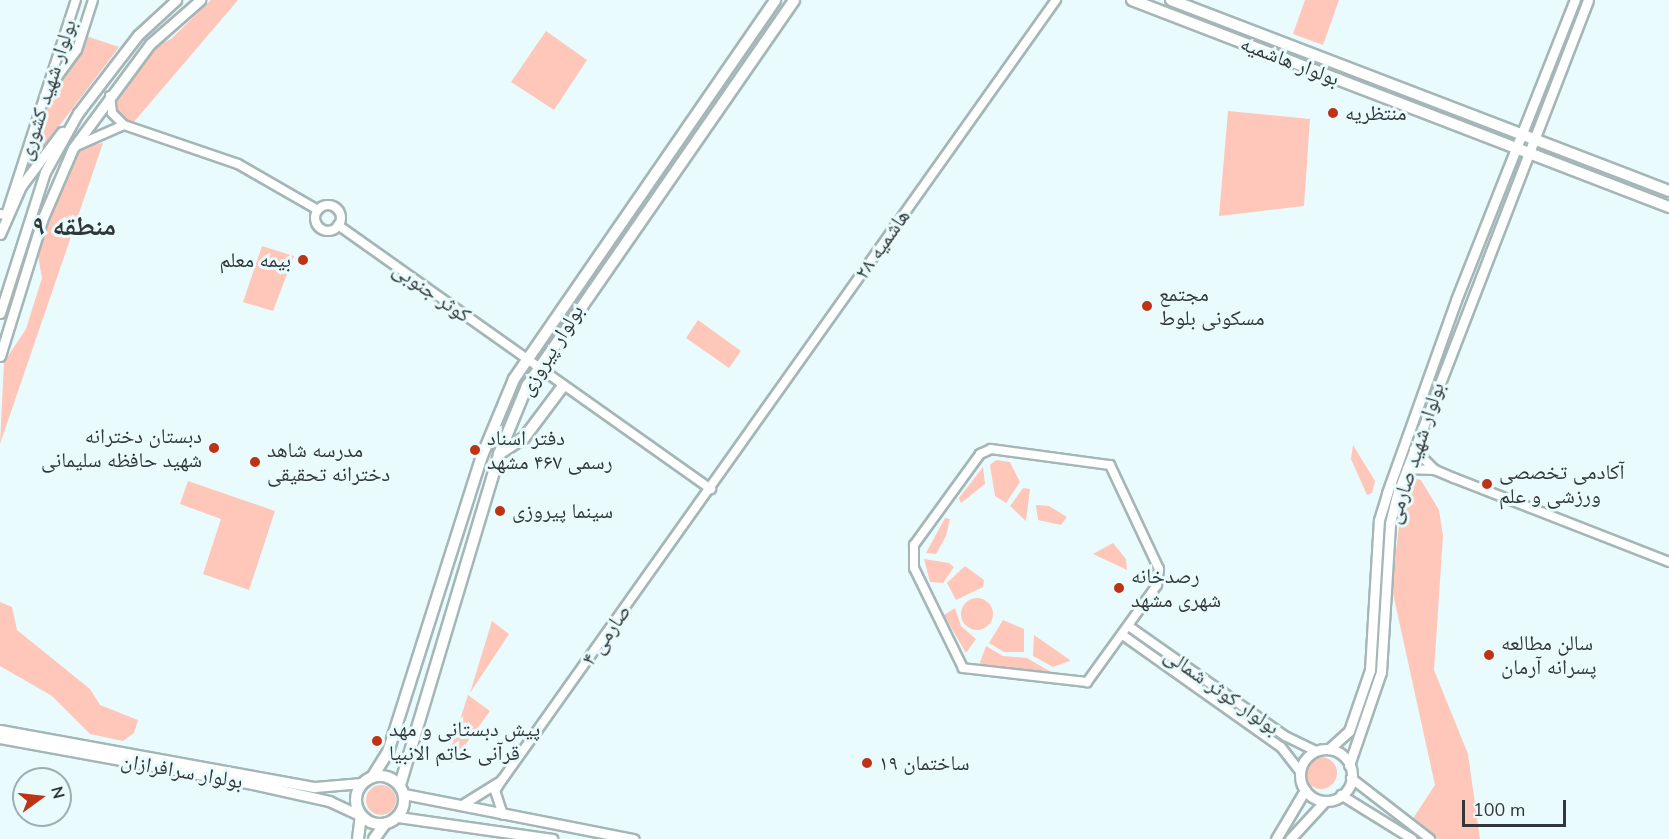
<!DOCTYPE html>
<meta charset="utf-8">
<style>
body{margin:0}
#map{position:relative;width:1669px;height:839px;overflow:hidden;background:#e9fbfc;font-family:"Nunito Sans","Noto Naskh Arabic",sans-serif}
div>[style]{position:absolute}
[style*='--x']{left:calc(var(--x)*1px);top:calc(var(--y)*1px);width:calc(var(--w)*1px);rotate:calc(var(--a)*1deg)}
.green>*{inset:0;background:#ffc7ba}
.round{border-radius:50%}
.roads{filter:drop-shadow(2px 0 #a5b6b7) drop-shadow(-2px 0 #a5b6b7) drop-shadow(0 2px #a5b6b7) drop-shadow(0 -2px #a5b6b7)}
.tertiary>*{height:8px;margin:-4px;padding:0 4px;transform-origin:4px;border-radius:4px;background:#fff}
.tertiary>.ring{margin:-4px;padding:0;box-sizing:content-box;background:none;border:8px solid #fff;border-radius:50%}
.secondary>*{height:9px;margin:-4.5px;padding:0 4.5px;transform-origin:4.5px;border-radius:4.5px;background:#fff}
.secondary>.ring{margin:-4.5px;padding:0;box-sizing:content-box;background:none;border:9px solid #fff;border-radius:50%}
.primary>*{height:10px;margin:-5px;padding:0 5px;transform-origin:5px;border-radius:5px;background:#fff}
.primary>.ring{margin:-5px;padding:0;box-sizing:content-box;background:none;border:10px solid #fff;border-radius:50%}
.dots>*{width:16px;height:16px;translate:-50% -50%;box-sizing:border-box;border:3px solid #e9fbfc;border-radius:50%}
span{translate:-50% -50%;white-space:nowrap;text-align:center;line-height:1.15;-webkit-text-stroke:6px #e9fbfc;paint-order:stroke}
.street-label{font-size:21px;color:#313738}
.poi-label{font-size:21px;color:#313738}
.left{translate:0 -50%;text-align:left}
.right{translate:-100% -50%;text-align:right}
.district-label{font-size:27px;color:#313738;font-weight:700}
.north{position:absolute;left:12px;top:767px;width:60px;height:60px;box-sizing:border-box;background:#e9fbfc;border:2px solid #9fadae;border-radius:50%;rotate:75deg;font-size:16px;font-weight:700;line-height:24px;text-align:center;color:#313738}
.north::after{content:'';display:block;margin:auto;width:21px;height:27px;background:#be3315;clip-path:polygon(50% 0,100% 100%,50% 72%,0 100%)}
.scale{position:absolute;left:1462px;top:800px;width:104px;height:27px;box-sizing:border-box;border:3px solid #313738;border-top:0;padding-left:8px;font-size:18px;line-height:21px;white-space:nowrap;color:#313738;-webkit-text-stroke:4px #e9fbfc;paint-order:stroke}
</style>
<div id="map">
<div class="green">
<div style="clip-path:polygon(211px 0,238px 0,133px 123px,119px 118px,114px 99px,156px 46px,171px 39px)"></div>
<div style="clip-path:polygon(1305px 0,1339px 0,1323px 45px,1293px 34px)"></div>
<div style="clip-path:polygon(546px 31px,587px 60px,554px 110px,511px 82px)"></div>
<div style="clip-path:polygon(86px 36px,119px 47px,19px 179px,45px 103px)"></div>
<div style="clip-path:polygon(1228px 111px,1310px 119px,1304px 206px,1219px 216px)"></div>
<div style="clip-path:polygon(103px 143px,0 444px,4px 362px,26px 329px,42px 278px,38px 256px,66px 172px,83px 147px)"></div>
<div style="clip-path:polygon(262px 246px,294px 256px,273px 311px,243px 302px)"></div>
<div style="clip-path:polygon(698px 320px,741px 351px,729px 368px,686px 338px)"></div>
<div style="clip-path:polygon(1353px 445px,1375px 481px,1372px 493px,1367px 495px,1351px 459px)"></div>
<div style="clip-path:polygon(996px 460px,1010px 462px,1020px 482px,1006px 503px,995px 496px,990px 465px)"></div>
<div style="clip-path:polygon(983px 467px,985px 484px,961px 503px,959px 498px)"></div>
<div style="clip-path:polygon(1412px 478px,1421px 480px,1439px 510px,1443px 536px,1434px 670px,1468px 754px,1480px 839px,1438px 839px,1412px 820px,1435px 785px,1392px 589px,1401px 506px)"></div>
<div style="clip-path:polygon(188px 481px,275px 511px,249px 590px,203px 574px,221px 519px,180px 504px)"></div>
<div style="clip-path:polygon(1023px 488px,1030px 489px,1026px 521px,1010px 506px)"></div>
<div style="clip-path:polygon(1036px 505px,1049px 506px,1067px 517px,1061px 525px,1038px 520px)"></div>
<div style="clip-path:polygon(945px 518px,950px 519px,946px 536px,936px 554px,926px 553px)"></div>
<div style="clip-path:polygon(1113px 543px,1126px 559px,1127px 570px,1093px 554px)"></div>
<div style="clip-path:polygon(924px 559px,949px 563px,954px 567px,943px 583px,930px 582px)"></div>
<div style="clip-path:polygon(965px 566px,984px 580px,983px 587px,956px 600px,947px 583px)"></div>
<div class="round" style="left:961px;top:598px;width:32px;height:32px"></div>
<div style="clip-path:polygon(0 602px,12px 607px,17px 630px,90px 689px,100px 705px,138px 720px,134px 733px,123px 741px,90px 734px,52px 696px,0 666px)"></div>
<div style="clip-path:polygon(955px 608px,961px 626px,976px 639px,966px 653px,944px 615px)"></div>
<div style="clip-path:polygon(1003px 620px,1024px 629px,1024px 652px,1004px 652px,989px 643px)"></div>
<div style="clip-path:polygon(492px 621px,509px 634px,470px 693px)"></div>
<div style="clip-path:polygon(1034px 635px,1070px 660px,1070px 661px,1053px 667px,1033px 656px)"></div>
<div style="clip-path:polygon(986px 646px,1003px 656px,1027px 658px,1051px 672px,979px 665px)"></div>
<div style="clip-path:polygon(468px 695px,490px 711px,452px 763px,448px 757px)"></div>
<div class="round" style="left:1305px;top:757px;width:32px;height:32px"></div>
<div class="round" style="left:366px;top:785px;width:30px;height:30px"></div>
</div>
<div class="roads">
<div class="tertiary">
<div style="--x:55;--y:80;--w:37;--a:-54"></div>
<div style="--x:77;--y:50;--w:52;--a:-72.3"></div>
<div style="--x:110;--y:96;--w:17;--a:83"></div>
<div style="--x:112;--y:113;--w:17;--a:45"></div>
<div style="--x:124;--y:125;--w:120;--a:18.9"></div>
<div style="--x:238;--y:164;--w:92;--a:29.9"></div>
<div style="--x:76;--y:146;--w:52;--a:-23.6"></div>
<div class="ring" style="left:315px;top:205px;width:18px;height:18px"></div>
<div style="--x:0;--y:214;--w:6;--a:9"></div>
<div style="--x:6;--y:215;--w:226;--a:-72"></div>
<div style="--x:338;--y:225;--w:457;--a:35.3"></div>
<div style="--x:991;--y:449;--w:120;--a:7.7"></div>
<div style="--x:1110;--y:465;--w:115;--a:64.8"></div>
<div style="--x:1159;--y:569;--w:16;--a:97"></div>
<div style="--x:1157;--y:585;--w:120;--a:125.8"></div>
<div style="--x:1087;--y:682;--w:125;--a:-173.6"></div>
<div style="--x:963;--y:668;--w:111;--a:-116.1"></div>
<div style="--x:914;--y:568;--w:23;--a:-90"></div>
<div style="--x:914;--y:545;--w:112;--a:-54"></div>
<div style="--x:980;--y:454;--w:12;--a:-24"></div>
<div style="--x:1414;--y:449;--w:30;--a:45"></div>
<div style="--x:1435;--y:470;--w:21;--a:23"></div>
<div style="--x:1454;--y:478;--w:231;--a:21.3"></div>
<div style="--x:1407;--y:469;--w:28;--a:2"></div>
<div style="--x:1130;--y:627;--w:189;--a:35.1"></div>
<div style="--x:1285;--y:736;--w:34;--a:26"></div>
<div style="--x:1124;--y:636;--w:192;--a:35.3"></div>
<div style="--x:1281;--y:747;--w:31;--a:52"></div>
<div style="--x:1351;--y:778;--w:100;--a:37.7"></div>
<div style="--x:1341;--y:795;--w:84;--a:31.8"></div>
<div style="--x:461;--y:806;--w:44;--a:-31.9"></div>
<div style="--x:503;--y:815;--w:25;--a:-108"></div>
<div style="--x:495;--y:791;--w:13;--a:-58"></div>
<div style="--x:502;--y:780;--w:957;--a:-54.62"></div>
</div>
<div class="secondary">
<div style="--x:0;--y:234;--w:52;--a:-66.4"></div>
<div style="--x:21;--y:186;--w:68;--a:-52.8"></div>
<div style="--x:0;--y:313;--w:148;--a:-72.3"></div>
<div style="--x:45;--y:172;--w:68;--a:-60.8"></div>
<div style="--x:78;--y:113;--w:98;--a:-52.4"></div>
<div style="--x:138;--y:35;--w:52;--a:-42.6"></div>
<div style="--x:0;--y:356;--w:142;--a:-72.8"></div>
<div style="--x:42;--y:220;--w:78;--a:-66.7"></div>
<div style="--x:73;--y:148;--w:129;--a:-53.5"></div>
<div style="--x:150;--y:44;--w:67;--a:-41.3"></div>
<div style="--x:0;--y:730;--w:320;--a:10.3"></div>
<div style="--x:315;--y:787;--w:47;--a:-4.9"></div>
<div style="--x:0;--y:738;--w:257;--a:10.3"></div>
<div style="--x:253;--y:784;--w:78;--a:12.6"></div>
<div style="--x:329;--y:801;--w:35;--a:25"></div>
<div style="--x:1329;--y:749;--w:27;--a:-42"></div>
<div style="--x:1349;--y:731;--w:65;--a:-71"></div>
<div style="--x:1370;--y:670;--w:150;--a:-86.6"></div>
<div style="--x:1379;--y:520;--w:28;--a:-73"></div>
<div style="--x:1387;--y:493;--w:205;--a:-70.3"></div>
<div style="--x:1456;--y:300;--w:323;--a:-68.4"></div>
<div class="ring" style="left:1300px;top:749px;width:43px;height:43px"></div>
<div style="--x:1349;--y:765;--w:98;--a:-71"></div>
<div style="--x:1381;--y:672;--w:149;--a:-86.5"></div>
<div style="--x:1390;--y:523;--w:32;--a:-76"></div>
<div style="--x:1398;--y:492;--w:527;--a:-68.88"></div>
<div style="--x:404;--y:794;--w:234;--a:11.1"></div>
<div style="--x:398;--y:817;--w:156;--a:8.1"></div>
<div style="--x:1276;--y:839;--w:57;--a:-59.4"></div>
<div style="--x:1290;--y:839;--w:52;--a:-47.4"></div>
</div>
<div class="primary">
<div style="--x:1132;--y:0;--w:576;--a:21.08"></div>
<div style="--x:1171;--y:0;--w:533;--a:20.98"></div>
<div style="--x:499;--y:454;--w:30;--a:-33"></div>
<div style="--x:524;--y:438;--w:65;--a:-53.1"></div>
<div class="ring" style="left:356px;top:776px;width:38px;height:38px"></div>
<div style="--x:373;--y:776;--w:28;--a:-58"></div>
<div style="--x:388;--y:752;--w:311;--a:-72.4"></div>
<div style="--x:482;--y:456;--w:83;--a:-67.4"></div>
<div style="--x:514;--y:379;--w:460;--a:-55.4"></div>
<div style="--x:400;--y:785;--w:345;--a:-73.3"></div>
<div style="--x:499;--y:454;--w:74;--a:-67.6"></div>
<div style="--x:527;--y:386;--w:469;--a:-55.3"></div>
<div style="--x:358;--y:839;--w:23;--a:-83"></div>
<div style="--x:374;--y:839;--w:19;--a:-54"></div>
</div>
</div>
<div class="dots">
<div style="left:1333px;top:113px;background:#be3315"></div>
<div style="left:303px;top:260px;background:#be3315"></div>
<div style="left:1147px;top:306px;background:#be3315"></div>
<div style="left:214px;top:448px;background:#be3315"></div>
<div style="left:475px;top:450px;background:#be3315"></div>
<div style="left:255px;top:462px;background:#be3315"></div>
<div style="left:1487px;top:484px;background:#be3315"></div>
<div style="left:500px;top:511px;background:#be3315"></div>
<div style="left:1119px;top:588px;background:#be3315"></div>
<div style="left:1489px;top:655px;background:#be3315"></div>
<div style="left:377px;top:741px;background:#be3315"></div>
<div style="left:867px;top:763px;background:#be3315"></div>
</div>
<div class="street-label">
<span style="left:1290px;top:61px;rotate:21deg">بولوار هاشمیه</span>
<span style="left:47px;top:90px;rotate:-72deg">بولوار شهید کشوری</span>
<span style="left:882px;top:244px;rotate:-55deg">هاشمیه ۲۸</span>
<span style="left:432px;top:292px;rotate:35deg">کوثر جنوبی</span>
<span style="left:551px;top:350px;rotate:-58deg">بولوار پیروزی</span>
<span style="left:1415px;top:453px;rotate:-72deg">بولوار شهید صارمی</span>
<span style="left:606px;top:635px;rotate:-55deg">صارمی ۴</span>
<span style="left:1222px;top:691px;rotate:35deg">بولوار کوثر شمالی</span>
<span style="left:182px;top:771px;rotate:10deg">بولوار سرافرازان</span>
</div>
<div class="poi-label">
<span class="left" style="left:1345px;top:113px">منتظریه</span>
<span class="right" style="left:291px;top:260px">بیمه معلم</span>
<span class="left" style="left:1159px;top:306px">مجتمع<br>مسکونی بلوط</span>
<span class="right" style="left:202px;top:448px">دبستان دخترانه<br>شهید حافظه سلیمانی</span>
<span class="left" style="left:487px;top:450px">دفتر اسناد<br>رسمی ۴۶۷ مشهد</span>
<span class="left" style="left:267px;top:462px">مدرسه شاهد<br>دخترانه تحقیقی</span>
<span class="left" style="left:1499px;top:484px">آکادمی تخصصی<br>ورزشی و علم</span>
<span class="left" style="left:512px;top:511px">سینما پیروزی</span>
<span class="left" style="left:1131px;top:588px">رصدخانه<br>شهری مشهد</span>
<span class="left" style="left:1501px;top:655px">سالن مطالعه<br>پسرانه آرمان</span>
<span class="left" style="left:389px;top:741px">پیش دبستانی و مهد<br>قرآنی خاتم الانبیا</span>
<span class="left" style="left:879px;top:763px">ساختمان ۱۹</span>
</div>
<div class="district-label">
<span style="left:74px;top:227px">منطقه ۹</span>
</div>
<div class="north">N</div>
<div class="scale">100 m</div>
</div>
